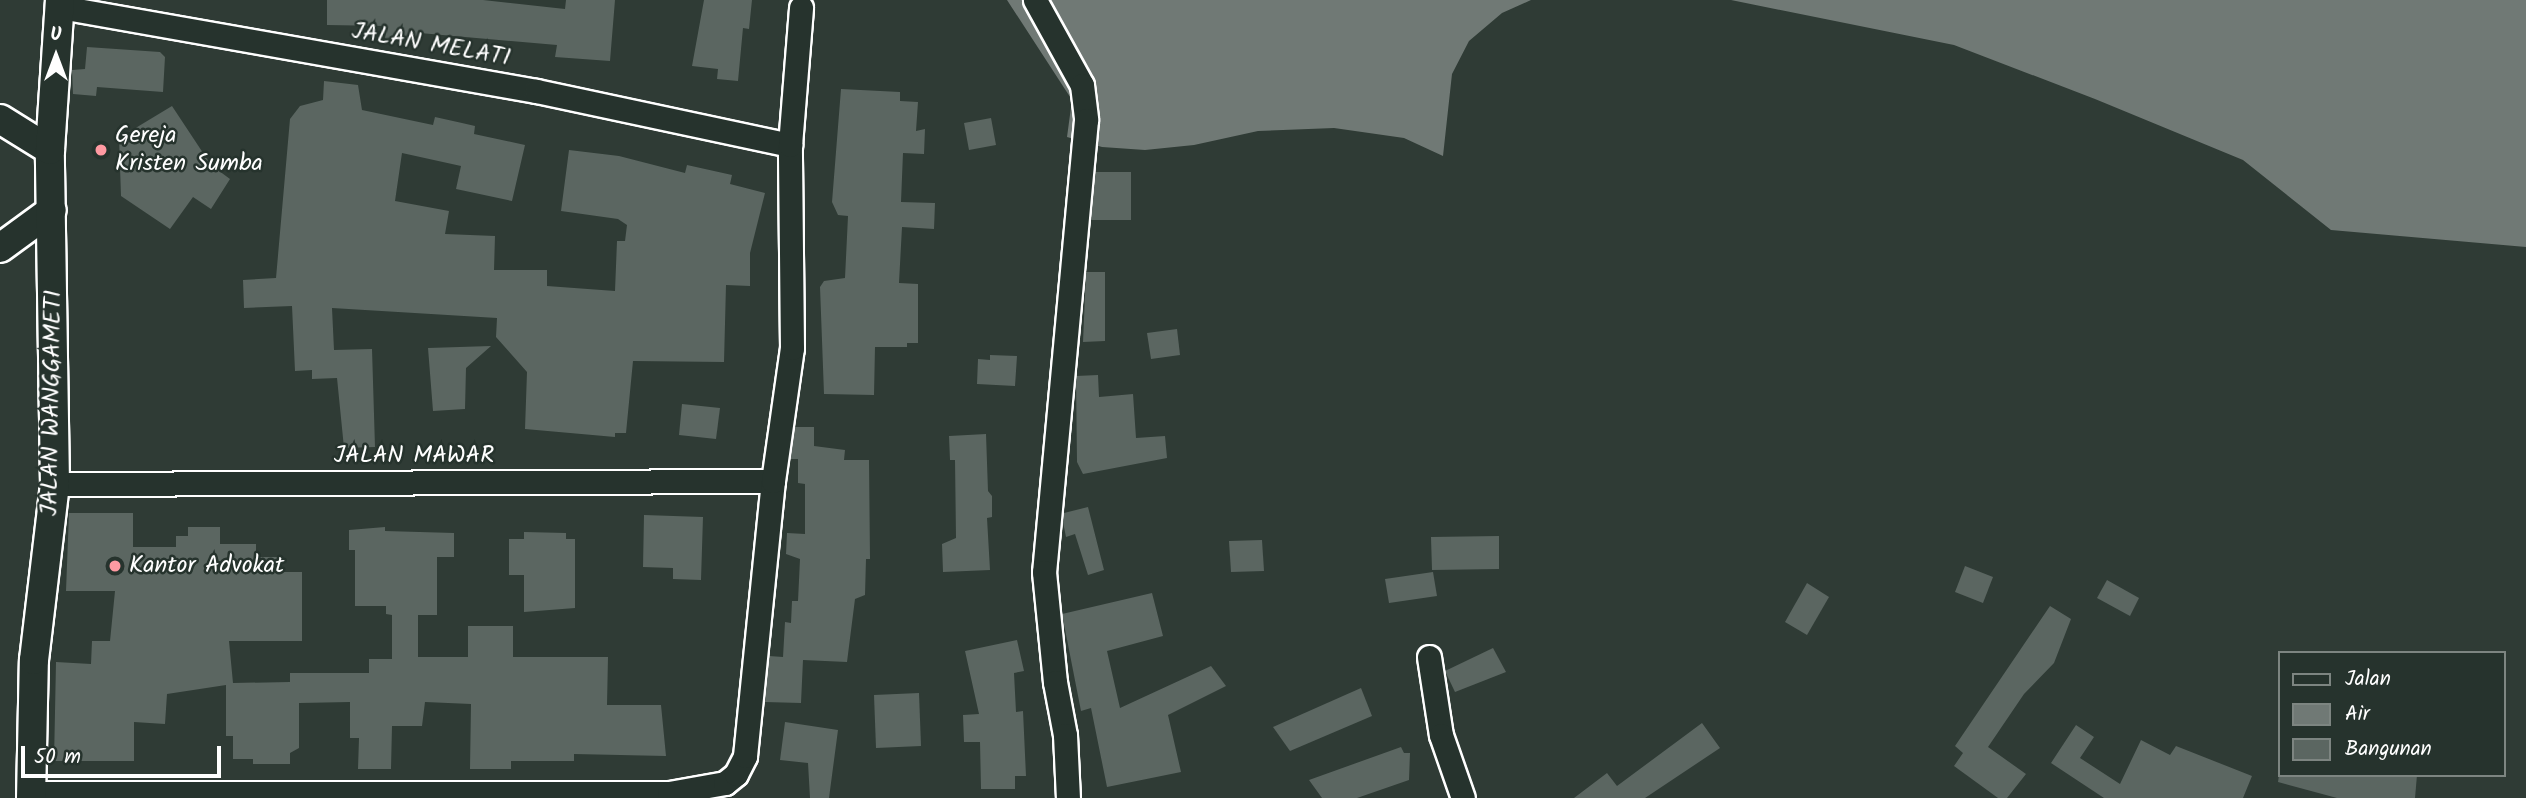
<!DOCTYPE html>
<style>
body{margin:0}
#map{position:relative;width:2526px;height:798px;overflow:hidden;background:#2f3b35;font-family:Kalam,sans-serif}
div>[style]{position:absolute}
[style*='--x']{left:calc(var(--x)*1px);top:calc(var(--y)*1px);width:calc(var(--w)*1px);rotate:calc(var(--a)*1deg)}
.water>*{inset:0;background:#707975}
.building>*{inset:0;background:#5b6661}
.roads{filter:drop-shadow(2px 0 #fff) drop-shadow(-2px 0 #fff) drop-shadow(0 2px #fff) drop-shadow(0 -2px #fff)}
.minor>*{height:23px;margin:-11.5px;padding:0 11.5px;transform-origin:11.5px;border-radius:11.5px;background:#26332d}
.tertiary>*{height:28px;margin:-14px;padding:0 14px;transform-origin:14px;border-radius:14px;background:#26332d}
.dots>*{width:19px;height:19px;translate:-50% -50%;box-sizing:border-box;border:4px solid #26332d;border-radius:50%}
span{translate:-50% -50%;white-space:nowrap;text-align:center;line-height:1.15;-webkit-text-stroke:5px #26332d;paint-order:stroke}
.street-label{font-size:24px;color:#fff}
.poi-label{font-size:24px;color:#fff}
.left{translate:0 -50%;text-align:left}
.legend{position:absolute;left:2278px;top:651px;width:228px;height:126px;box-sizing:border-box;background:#26332d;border:2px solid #7d8581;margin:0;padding:9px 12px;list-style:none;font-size:21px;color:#fff}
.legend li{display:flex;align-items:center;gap:14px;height:35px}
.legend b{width:35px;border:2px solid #7d8581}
.north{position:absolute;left:21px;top:21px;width:70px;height:70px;-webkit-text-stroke:5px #26332d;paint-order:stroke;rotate:0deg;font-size:19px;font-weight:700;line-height:28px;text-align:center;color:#fff}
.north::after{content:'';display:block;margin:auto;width:24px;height:32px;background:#fff;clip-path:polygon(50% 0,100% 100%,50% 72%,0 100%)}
.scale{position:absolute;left:21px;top:746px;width:200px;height:32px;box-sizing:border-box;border:4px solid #fff;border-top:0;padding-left:9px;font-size:21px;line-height:24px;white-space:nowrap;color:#fff;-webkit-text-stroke:5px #26332d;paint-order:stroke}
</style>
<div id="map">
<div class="water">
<div style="clip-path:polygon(1007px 0,1531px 0,1502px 13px,1469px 41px,1452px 74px,1443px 156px,1404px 138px,1334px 128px,1258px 131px,1194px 145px,1145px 150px,1102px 147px,1067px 137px,1072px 100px)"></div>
<div style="clip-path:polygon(1731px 0,2526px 0,2526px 247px,2331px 230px,2243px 160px,2095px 99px,1954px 45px)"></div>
</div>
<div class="building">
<div style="clip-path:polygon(327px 0,483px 0,565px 9px,566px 0,615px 0,610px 61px,555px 57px,557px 45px,420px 33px,419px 43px,385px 40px,386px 26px,327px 25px)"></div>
<div style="clip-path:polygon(704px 0,752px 0,749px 29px,743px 28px,738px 81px,717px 79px,718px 69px,692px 66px)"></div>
<div style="clip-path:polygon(87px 47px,160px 52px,165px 57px,163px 92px,97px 87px,96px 96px,73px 94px,72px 70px,85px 69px)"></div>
<div style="clip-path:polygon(324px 81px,358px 85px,362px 110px,433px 125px,435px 117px,462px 123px,475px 126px,474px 134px,525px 145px,512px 201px,456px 189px,461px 166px,402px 153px,395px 201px,449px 211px,445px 234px,495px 236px,494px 270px,547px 270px,547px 286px,615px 291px,617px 241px,625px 241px,627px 225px,618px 219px,561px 211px,569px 150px,619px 156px,685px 173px,687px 165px,732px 175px,730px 184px,765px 193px,750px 253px,750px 286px,726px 285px,724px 362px,633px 361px,626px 433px,615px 433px,615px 437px,525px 429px,527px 372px,496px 337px,497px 318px,332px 308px,334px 350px,372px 349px,375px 447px,344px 448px,337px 378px,312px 379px,312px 370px,295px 371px,292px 306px,244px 308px,243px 280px,276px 278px,290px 119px,300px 106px,323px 100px)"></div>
<div style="clip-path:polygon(841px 89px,900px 92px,900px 101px,918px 102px,916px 131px,925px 129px,924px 154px,903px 153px,901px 202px,935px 203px,934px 229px,902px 227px,899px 283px,918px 284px,918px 343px,907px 343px,907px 347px,875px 347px,874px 395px,824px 394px,820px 287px,824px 281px,845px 278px,848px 216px,838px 215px,832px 202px)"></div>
<div style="clip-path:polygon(172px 106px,211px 165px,230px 179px,211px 209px,193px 197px,170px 229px,121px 196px,119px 138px)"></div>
<div style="clip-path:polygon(991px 118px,996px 145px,969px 150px,964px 123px)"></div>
<div style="clip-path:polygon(1095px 172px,1131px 172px,1131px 220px,1091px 220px)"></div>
<div style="clip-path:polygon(1086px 272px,1105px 272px,1105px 341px,1083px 342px)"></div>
<div style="clip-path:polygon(1177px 329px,1180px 355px,1151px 359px,1147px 333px)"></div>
<div style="clip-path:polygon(491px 346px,466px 368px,465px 409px,433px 411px,428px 348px)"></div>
<div style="clip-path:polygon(990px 355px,1017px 356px,1015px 386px,977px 384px,978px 359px,990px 360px)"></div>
<div style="clip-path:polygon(1098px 375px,1099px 397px,1133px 394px,1136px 438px,1165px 436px,1167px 458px,1083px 474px,1077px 462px,1076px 376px)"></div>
<div style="clip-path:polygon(682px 404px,720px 408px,716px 439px,679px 435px)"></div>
<div style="clip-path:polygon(795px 427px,814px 427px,814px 446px,845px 450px,844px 460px,869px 460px,870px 559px,866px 559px,865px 595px,855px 599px,847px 662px,803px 660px,801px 703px,765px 702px,769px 656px,783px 657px,785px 622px,791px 623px,792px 601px,798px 601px,800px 559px,786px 554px,787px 533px,805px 534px,805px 484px,798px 483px,798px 459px,790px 459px)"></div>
<div style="clip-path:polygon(986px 434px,988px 491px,992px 496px,992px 517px,987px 518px,990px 570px,943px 572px,942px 544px,956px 538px,955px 460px,950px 460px,949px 436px)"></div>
<div style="clip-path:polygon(1088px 507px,1104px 570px,1088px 575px,1075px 534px,1066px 537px,1063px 522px,1064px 513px)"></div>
<div style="clip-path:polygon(69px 513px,133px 513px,133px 547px,176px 547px,176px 536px,188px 536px,188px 527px,220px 527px,220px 544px,256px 544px,256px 557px,281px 557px,281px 572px,302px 572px,302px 641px,229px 641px,233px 683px,290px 682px,290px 673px,369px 673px,369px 659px,392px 659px,392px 615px,386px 614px,386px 606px,355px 606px,355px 550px,349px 550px,349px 530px,385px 527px,385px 531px,454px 533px,454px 557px,437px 557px,437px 615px,418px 615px,418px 657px,468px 657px,468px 626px,513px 626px,513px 657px,608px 657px,607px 705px,661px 705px,666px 756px,574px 754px,574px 761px,511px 761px,511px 769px,470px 769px,471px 704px,425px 702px,422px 726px,392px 726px,391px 769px,358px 769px,359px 738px,350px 738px,350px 702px,299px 703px,299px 748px,290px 753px,290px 764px,253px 764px,253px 759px,233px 759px,233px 736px,226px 736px,226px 685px,167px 694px,165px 724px,134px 722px,134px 761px,54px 761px,56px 662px,91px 664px,92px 641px,110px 641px,115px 591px,66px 591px)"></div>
<div style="clip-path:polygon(644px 515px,703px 517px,701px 580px,673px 579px,673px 568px,643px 567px)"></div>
<div style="clip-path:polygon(524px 532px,566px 533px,566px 539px,575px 539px,575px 608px,524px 612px,524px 575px,509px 575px,509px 539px,524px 539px)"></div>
<div style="clip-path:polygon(1499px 536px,1499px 569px,1432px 570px,1431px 537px)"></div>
<div style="clip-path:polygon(1262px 540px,1264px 571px,1231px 572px,1229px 541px)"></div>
<div style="clip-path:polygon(1965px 566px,1993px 577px,1983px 603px,1955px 592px)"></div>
<div style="clip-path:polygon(1433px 572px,1437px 596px,1389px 603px,1385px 579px)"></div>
<div style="clip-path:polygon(2107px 580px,2139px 598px,2130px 616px,2097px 598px)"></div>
<div style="clip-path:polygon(1807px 583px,1829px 597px,1807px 635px,1785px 622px)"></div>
<div style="clip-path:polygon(1152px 593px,1163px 636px,1107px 651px,1120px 708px,1211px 666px,1226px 686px,1168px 715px,1181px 772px,1107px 787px,1091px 708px,1081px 711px,1062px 614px)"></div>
<div style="clip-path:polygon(2050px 606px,2071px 619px,2054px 663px,2024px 694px,1988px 747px,2026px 774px,2007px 798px,1998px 798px,1954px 766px,1963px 753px,1955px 746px)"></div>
<div style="clip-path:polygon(1017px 640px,1024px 671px,1014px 673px,1016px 712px,1023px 711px,1026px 776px,1015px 776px,1015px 789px,981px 789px,980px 742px,964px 742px,963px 715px,979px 714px,965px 651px)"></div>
<div style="clip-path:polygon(1493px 648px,1506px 672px,1455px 692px,1445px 671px)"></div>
<div style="clip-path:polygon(1361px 688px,1372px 716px,1290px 751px,1273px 727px)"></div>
<div style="clip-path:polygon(919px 693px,921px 746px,876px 748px,874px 695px)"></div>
<div style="clip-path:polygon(785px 722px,838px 730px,829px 798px,810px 798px,808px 763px,780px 760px)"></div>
<div style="clip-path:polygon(1702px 723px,1720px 748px,1645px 798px,1574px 798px,1607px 773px,1617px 786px)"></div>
<div style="clip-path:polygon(2076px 725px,2094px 737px,2080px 758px,2120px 784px,2141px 740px,2170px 755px,2176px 746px,2252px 776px,2243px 798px,2104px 798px,2051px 763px)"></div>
<div style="clip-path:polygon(1401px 747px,1404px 753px,1410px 753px,1409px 780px,1357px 798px,1322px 798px,1309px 780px)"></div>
<div style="clip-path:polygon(2279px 775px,2417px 775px,2415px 798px,2337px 798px,2278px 782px)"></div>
</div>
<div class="roads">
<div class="minor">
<div style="--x:1035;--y:0;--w:97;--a:61.1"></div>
<div style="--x:1082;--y:85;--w:35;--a:83"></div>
<div style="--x:1086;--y:120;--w:454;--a:95.3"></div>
<div style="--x:1044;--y:572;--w:111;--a:84.3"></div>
<div style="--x:1055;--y:682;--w:54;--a:79.3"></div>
<div style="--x:1065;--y:735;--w:63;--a:87.3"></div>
<div style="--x:60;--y:7;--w:483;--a:10"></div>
<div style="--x:536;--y:91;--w:260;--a:12"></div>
<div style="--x:55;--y:484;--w:718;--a:-0.24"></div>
<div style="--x:1429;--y:657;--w:79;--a:81.3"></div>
<div style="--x:1441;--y:735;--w:67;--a:70.8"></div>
<div style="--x:31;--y:793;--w:638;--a:0"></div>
<div style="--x:669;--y:793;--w:57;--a:-10.1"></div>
<div style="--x:725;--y:783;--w:14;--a:-39"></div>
<div style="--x:736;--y:774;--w:20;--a:-63"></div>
<div style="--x:745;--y:756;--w:276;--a:-84.2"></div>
<div style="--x:773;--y:481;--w:134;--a:-81.9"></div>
<div style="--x:792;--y:348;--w:203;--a:-90.6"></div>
<div style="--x:790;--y:145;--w:138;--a:-85.4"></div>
</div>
<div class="tertiary">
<div style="--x:0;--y:119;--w:59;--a:31.8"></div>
<div style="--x:0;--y:248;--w:64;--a:-36.2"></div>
<div style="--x:31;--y:798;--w:138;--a:-88.8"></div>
<div style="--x:34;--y:660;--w:177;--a:-83.2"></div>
<div style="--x:55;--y:484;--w:334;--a:-90.9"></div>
<div style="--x:50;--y:150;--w:150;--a:-86.2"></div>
</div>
</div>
<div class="dots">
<div style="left:101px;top:150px;background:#ff9aa2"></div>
<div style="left:115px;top:566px;background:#ff9aa2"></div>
</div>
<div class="street-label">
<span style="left:431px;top:45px;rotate:10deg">JALAN MELATI</span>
<span style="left:52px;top:403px;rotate:-89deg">JALAN WANGGAMETI</span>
<span style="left:414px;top:456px">JALAN MAWAR</span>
</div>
<div class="poi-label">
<span class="left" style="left:115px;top:150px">Gereja<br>Kristen Sumba</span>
<span class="left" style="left:129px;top:566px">Kantor Advokat</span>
</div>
<ul class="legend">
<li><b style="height:9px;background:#26332d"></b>Jalan</li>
<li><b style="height:19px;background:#707975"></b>Air</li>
<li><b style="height:19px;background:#5b6661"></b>Bangunan</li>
</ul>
<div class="north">U</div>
<div class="scale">50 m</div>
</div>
